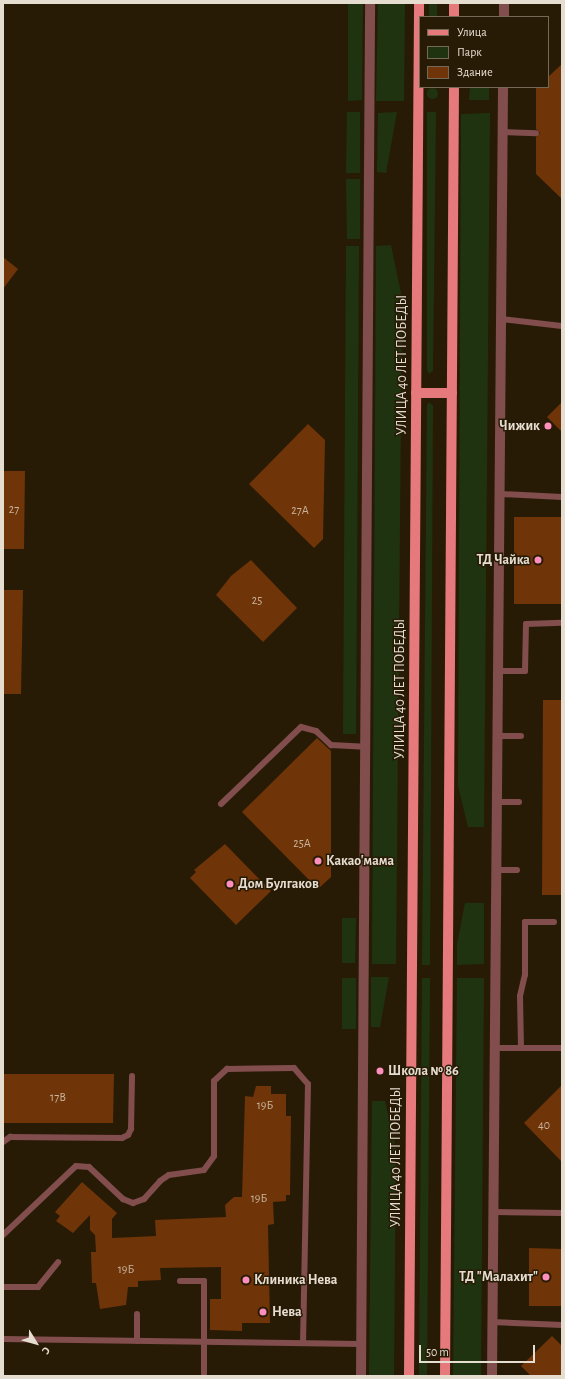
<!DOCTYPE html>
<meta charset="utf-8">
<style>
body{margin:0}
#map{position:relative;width:565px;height:1379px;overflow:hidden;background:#281b06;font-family:"Alegreya Sans",sans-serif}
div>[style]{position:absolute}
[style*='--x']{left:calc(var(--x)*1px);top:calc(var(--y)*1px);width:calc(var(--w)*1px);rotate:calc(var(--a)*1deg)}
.green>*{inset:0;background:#1f3310}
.round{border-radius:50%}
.building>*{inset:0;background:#6f3407}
.lane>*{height:6px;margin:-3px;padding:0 3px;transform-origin:3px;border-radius:3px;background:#814d4d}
.street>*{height:10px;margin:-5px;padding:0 5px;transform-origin:5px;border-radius:5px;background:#814d4d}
.primary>*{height:10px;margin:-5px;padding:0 5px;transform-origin:5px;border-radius:5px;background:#e6797c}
.dots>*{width:11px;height:11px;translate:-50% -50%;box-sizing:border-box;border:2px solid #281b06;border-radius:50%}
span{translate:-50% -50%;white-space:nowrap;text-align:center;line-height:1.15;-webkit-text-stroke:3px #281b06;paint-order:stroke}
.number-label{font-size:12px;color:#c8b39e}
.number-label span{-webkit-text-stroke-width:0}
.street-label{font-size:14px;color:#e6ddd1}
.poi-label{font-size:14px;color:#e6ddd1;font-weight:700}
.right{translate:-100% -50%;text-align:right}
.left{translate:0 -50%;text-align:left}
.frame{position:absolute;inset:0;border:4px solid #e6ddd1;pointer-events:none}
.legend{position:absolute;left:419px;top:16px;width:130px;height:72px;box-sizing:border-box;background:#281b06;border:1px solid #746957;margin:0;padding:5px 7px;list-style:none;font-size:12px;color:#e6ddd1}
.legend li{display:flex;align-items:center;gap:8px;height:20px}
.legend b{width:20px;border:1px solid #746957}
.north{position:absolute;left:16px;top:1323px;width:40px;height:40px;-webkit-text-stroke:3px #281b06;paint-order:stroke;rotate:127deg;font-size:11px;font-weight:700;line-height:16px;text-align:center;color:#e6ddd1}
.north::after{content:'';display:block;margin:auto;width:14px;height:18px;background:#e6ddd1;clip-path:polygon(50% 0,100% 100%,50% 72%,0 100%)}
.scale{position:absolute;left:419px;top:1345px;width:116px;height:18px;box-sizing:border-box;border:2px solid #e6ddd1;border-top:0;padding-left:5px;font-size:12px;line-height:14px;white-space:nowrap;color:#e6ddd1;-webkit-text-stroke:3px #281b06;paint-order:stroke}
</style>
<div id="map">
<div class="green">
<div style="clip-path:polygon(348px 3px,363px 3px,362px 100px,348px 101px)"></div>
<div style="clip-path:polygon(378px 3px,405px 3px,404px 101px,376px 101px)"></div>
<div style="clip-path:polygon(429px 3px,437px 3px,437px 17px,429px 17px)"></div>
<div style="clip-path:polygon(470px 87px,489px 87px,489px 100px,469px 100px)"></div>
<div class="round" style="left:426.5px;top:87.5px;width:11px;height:11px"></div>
<div style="clip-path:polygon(347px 112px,360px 112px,360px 173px,346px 173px)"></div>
<div style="clip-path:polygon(397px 112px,386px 173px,377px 172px,378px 113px)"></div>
<div style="clip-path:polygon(427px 112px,436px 112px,433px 371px,429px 374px,427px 370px)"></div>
<div style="clip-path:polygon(490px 113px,484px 827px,468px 827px,458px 786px,461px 114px)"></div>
<div style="clip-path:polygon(346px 179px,360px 179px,360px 239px,347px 239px)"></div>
<div style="clip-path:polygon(391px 245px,402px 298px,396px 964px,372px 964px,376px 246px)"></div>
<div style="clip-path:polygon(346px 246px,359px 246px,356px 734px,343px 734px)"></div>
<div style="clip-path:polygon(429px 402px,433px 406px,430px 965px,422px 965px,427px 405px)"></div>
<div style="clip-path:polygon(465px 903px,484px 903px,484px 964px,457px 965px,457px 944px)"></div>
<div style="clip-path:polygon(342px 918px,356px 918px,355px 963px,342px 963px)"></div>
<div style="clip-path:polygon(371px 977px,389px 977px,380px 1027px,371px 1027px)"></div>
<div style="clip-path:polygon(342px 978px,356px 978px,356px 1029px,342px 1029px)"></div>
<div style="clip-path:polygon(422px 978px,430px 978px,427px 1376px,419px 1376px)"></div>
<div style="clip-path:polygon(457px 978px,484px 978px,481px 1376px,453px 1376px)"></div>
<div style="clip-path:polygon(372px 1101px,385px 1101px,396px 1149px,394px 1376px,369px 1376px)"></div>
</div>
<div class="building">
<div style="clip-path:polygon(562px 64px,562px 199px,536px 174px,536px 137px,540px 133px,536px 129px,536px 87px,548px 87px,548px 77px)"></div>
<div style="clip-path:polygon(3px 257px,18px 269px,3px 289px)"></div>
<div style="clip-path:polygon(562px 402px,562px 432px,547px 417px)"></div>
<div style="clip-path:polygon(308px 424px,325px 440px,323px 539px,314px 548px,249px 484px)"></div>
<div style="clip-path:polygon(3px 471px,25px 471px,24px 549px,3px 549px)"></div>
<div style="clip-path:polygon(514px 517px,562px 517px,562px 604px,514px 604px)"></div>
<div style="clip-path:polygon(251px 560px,297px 608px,263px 642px,216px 595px,231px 576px)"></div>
<div style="clip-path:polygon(3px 590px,23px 590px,21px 694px,3px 694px)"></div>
<div style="clip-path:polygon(543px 700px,562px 700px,562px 895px,542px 895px)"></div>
<div style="clip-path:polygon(317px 738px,331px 751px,331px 877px,318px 889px,242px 812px)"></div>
<div style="clip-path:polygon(225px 844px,271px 891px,236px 925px,190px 878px,196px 872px,194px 870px)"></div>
<div style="clip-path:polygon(3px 1074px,114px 1074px,113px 1123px,3px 1123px)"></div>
<div style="clip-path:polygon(562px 1085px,562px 1162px,524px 1123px)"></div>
<div style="clip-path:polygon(256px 1086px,271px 1086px,271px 1094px,286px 1094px,286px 1116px,291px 1116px,290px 1195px,286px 1195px,286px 1201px,273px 1202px,274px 1224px,268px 1225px,270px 1323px,242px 1323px,242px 1331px,210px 1330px,210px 1299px,221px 1299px,221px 1267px,160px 1268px,161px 1280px,138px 1281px,138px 1287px,128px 1287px,126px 1305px,100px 1309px,96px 1283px,92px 1283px,91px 1252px,96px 1252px,95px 1235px,90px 1230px,90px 1215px,73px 1233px,56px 1221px,60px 1216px,55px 1212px,82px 1182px,117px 1213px,112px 1219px,112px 1238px,156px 1236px,155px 1220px,226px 1217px,225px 1205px,234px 1197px,242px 1197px,245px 1096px,253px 1097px)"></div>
<div style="clip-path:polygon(529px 1248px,562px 1249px,562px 1306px,529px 1306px)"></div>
<div style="clip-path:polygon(552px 1336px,562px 1346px,562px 1376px,531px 1376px,521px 1366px)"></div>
</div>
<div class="lane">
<div style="--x:503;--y:132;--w:33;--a:2"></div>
<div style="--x:501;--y:319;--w:61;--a:6.5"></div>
<div style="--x:501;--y:494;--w:61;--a:2.8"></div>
<div style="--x:498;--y:671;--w:27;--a:0"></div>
<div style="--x:525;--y:671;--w:47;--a:-88.8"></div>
<div style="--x:526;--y:624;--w:36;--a:-2"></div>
<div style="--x:497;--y:736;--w:24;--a:0"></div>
<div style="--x:497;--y:802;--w:22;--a:0"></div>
<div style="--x:221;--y:804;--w:111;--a:-43.9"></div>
<div style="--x:301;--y:727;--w:16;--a:15"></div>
<div style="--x:316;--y:731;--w:21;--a:43"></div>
<div style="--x:331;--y:745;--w:34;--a:3"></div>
<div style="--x:496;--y:870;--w:21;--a:0"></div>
<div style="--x:494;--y:1048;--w:68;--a:0"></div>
<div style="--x:521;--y:1048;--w:52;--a:-91.1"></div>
<div style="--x:520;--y:996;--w:22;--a:-77"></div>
<div style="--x:525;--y:975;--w:53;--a:-90"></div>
<div style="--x:525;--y:922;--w:29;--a:0"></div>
<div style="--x:3;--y:1142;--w:9;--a:-36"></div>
<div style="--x:10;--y:1137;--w:112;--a:0.5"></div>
<div style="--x:122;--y:1138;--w:7;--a:-27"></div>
<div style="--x:128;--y:1135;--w:7;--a:-63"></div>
<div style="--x:131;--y:1129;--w:53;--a:-88.9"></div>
<div style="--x:493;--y:1212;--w:69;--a:0.8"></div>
<div style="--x:3;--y:1235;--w:100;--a:-43.4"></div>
<div style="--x:76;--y:1166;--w:13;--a:4"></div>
<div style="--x:89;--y:1167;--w:47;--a:43.3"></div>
<div style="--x:123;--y:1199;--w:11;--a:22"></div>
<div style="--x:133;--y:1203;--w:12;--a:-20"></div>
<div style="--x:144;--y:1199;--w:24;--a:-48"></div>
<div style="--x:160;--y:1181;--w:11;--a:-34"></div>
<div style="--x:169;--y:1175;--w:35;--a:-8"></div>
<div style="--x:204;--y:1170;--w:17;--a:-54"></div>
<div style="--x:214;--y:1156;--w:75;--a:-90"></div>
<div style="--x:214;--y:1081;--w:18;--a:-43"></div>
<div style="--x:227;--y:1069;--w:67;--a:-0.9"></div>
<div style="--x:294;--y:1068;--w:21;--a:49"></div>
<div style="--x:308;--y:1084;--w:259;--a:91.1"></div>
<div style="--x:180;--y:1281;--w:24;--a:0"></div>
<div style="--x:204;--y:1281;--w:95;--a:90"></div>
<div style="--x:3;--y:1287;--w:35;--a:0"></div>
<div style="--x:38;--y:1287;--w:32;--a:-51"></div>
<div style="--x:492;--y:1322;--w:70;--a:2.5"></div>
<div style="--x:3;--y:1339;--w:358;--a:0.8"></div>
<div style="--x:137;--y:1341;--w:27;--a:-90"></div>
</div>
<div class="street">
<div style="--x:504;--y:17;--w:14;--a:-90"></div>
<div style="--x:361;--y:1376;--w:1373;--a:-89.62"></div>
<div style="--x:492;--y:1376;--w:1289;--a:-89.51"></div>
</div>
<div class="primary">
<div style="--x:454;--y:17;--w:14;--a:-90"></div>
<div style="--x:416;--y:393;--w:36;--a:0"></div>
<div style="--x:409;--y:1376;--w:1373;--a:-89.58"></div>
<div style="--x:445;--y:1376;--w:1289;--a:-89.6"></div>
</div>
<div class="dots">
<div style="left:548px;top:426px;background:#fe8ebc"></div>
<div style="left:538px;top:560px;background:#fe8ebc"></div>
<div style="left:318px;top:861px;background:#fe8ebc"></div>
<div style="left:230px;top:884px;background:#fe8ebc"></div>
<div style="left:380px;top:1071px;background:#fe8ebc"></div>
<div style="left:546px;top:1277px;background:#fe8ebc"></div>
<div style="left:246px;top:1280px;background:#fe8ebc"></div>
<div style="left:263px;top:1312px;background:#fe8ebc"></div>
</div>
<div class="number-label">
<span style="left:14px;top:510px">27</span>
<span style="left:300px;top:511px">27А</span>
<span style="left:257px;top:601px">25</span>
<span style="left:302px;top:844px">25А</span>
<span style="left:58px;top:1098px">17В</span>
<span style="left:265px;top:1106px">19Б</span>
<span style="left:544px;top:1126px">40</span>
<span style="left:259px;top:1199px">19Б</span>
<span style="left:126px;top:1270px">19Б</span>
</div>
<div class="street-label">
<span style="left:402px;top:365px;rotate:-90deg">УЛИЦА 40 ЛЕТ ПОБЕДЫ</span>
<span style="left:400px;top:689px;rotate:-90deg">УЛИЦА 40 ЛЕТ ПОБЕДЫ</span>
<span style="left:396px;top:1157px;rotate:-90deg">УЛИЦА 40 ЛЕТ ПОБЕДЫ</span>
</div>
<div class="poi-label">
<span class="right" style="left:540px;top:426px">Чижик</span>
<span class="right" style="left:530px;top:560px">ТД Чайка</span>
<span class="left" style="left:326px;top:861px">Какао'мама</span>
<span class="left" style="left:238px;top:884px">Дом Булгаков</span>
<span class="left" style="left:388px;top:1071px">Школа № 86</span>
<span class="right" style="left:538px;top:1277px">ТД "Малахит"</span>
<span class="left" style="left:254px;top:1280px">Клиника Нева</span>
<span class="left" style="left:272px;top:1312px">Нева</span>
</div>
<div class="frame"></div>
<ul class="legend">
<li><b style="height:5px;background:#e6797c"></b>Улица</li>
<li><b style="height:11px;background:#1f3310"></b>Парк</li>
<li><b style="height:11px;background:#6f3407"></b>Здание</li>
</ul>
<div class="north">С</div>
<div class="scale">50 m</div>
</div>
